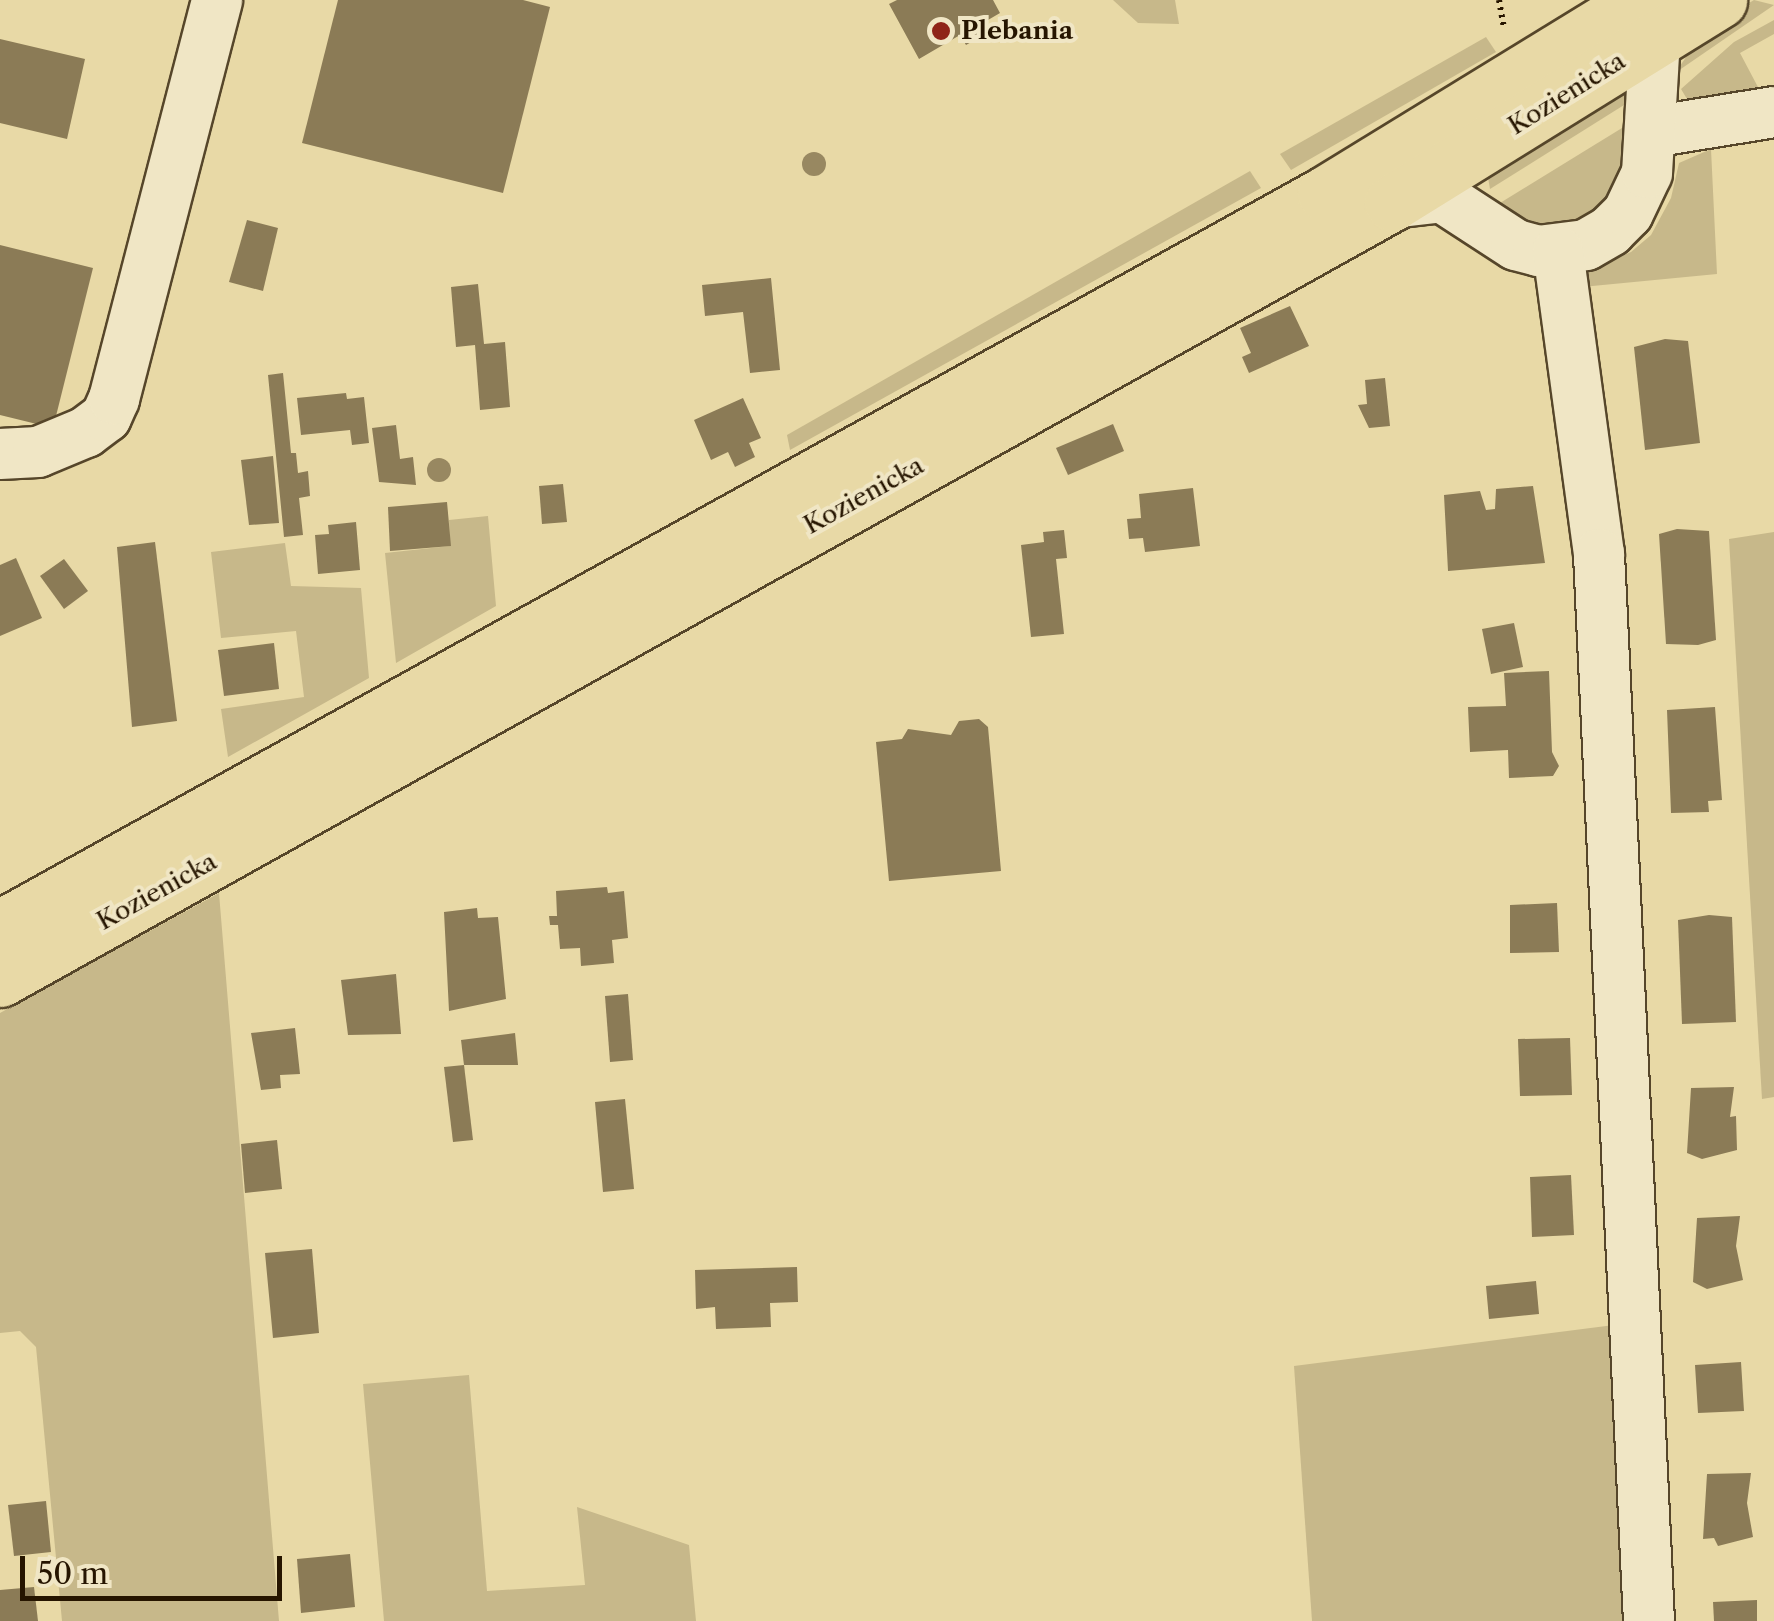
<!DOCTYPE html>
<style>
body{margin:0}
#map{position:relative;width:1774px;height:1621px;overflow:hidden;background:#e8d9a6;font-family:"Libre Caslon Text",serif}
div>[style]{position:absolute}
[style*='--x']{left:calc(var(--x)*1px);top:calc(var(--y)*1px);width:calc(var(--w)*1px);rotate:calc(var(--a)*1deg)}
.green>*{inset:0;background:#c7b88a}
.building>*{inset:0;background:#8b7b56}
.path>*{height:6px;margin-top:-3px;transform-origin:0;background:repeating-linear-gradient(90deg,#261500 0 2.5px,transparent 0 7.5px)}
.roads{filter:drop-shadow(2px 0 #56462a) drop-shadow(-2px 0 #56462a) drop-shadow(0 2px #56462a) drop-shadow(0 -2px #56462a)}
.minor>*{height:50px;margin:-25px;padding:0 25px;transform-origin:25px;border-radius:25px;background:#f0e6c5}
.major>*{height:55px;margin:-27.5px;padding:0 27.5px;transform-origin:27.5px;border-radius:27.5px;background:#e8d9a6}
.trees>*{width:24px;height:24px;margin:-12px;border-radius:50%;background:#988861}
.dots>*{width:28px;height:28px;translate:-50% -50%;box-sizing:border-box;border:5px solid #f0e6c5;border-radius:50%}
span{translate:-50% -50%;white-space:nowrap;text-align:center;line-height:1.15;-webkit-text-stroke:8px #f0e6c5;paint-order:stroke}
.poi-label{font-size:25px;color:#261500;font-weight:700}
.left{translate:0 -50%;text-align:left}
.street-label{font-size:25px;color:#261500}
.scale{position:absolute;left:20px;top:1556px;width:262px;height:45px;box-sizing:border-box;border:5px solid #261500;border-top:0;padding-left:12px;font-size:30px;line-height:35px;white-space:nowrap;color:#261500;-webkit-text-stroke:8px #f0e6c5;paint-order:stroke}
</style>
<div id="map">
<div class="green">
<div style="clip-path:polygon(1113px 0,1175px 0,1179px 24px,1138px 23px)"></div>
<div style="clip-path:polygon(1754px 0,1774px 5px,1675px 73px,1705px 30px)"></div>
<div style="clip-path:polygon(1774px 20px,1774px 34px,1740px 53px,1759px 89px,1774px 92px,1699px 105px,1687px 99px,1681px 89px,1734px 42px)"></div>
<div style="clip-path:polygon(1486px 37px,1496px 52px,1291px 170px,1280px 154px)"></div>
<div style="clip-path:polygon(1639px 71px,1640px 95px,1490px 189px,1486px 166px)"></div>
<div style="clip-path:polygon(1635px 120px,1634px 179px,1608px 214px,1538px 232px,1500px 203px)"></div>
<div style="clip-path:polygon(1711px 149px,1717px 274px,1582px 287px,1581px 273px,1631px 252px,1651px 235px,1671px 198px,1679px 163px)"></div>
<div style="clip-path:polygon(1250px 171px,1261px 188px,790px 450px,787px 435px)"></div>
<div style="clip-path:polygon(488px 516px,496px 606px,396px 663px,385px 553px,450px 546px,449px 520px)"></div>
<div style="clip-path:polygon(1774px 532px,1774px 1097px,1762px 1099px,1729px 539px)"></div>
<div style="clip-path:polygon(285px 543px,291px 586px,361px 588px,369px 678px,228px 757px,221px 709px,304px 697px,296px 631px,221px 638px,211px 552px)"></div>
<div style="clip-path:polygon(219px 893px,279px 1621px,62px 1621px,36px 1347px,20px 1331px,0 1333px,0 1013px)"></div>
<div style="clip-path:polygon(1614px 1325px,1632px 1621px,1312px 1621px,1294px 1366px)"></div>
<div style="clip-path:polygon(469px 1375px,487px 1591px,585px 1585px,577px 1507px,689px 1545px,696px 1621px,384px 1621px,363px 1384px)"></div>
</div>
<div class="building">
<div style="clip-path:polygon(338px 0,523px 0,550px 7px,503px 193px,302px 143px)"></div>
<div style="clip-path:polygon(897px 0,993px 0,1000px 13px,976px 27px,982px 36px,966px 45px,960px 35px,919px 59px,889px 4px)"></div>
<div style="clip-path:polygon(0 39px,85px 59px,67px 139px,0 123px)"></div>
<div style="clip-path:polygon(247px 220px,278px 228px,263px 291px,229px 282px)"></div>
<div style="clip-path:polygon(0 245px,93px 268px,53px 428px,0 415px)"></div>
<div style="clip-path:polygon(771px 278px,780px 370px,750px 373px,743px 312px,705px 316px,702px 285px)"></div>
<div style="clip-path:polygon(478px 284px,484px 344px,505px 342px,510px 407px,480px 410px,475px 345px,456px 347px,451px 287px)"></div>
<div style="clip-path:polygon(1290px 306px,1309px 346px,1249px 373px,1242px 357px,1251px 353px,1240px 328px)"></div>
<div style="clip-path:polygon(1665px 339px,1688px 341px,1700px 443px,1645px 450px,1634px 347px)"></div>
<div style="clip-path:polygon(283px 373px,291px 453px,296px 453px,298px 473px,308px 471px,310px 496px,299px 498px,303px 535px,284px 537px,268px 375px)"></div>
<div style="clip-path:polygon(1385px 378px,1390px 426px,1369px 428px,1358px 405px,1367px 404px,1365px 380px)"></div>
<div style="clip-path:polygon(346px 393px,347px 399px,364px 397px,369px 443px,352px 445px,350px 430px,301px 435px,297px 398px)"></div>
<div style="clip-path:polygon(743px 398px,761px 438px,749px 443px,755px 457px,735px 467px,728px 452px,711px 460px,694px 420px)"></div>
<div style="clip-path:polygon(1113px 424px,1124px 451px,1068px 475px,1056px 448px)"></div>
<div style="clip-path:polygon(396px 425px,400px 459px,413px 457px,416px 485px,379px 482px,372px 428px)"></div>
<div style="clip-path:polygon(273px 456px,279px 523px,249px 525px,241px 460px)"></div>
<div style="clip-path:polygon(563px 484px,567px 522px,542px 524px,539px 486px)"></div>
<div style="clip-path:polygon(1533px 486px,1545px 563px,1448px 571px,1444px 495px,1480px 491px,1486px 510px,1495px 509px,1496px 489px)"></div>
<div style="clip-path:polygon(1193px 488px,1200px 546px,1145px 552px,1143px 538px,1129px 539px,1127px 519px,1141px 518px,1139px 494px)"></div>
<div style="clip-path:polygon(447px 502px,451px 546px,390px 551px,388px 507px)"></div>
<div style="clip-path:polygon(356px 522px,360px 570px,318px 574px,315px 535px,329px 534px,328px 525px)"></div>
<div style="clip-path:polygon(1677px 529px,1709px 531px,1716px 640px,1698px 645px,1666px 644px,1659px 534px)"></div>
<div style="clip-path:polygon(1064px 530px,1067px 558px,1056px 559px,1064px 634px,1031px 637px,1021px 545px,1044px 542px,1043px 532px)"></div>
<div style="clip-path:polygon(155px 542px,177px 721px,132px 727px,117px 547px)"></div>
<div style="clip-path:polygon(16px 558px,42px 618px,0 636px,0 565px)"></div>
<div style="clip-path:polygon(64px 559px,88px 591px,64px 609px,40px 576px)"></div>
<div style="clip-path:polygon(1514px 623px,1523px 667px,1491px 674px,1482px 629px)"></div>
<div style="clip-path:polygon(274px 643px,279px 689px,224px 696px,218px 650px)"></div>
<div style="clip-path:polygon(1549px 671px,1552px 752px,1559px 766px,1553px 776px,1509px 778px,1508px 750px,1470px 752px,1468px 707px,1506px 706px,1504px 673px)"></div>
<div style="clip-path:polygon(1715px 707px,1722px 800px,1708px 801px,1709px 812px,1671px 813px,1667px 710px)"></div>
<div style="clip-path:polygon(979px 719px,988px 727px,1001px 871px,889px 881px,876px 742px,902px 739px,908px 729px,951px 735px,959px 721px)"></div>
<div style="clip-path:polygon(607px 887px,608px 893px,624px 891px,628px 938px,612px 940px,614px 963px,581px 966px,580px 948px,560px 949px,558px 925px,550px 925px,549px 916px,557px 916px,556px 891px)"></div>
<div style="clip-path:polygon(1557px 903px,1559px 952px,1510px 953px,1510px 905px)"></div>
<div style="clip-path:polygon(477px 908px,478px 918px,498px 917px,506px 999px,449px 1011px,444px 912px)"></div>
<div style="clip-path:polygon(1709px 915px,1732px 917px,1736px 1022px,1682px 1024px,1678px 920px)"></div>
<div style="clip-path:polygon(396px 974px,401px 1034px,348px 1035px,341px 980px)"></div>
<div style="clip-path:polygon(628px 994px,633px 1060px,610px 1062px,605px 996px)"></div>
<div style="clip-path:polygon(295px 1028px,300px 1074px,280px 1075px,281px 1088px,261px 1090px,251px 1033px)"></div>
<div style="clip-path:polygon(515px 1033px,518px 1065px,464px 1065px,461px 1040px)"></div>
<div style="clip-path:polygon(1570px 1038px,1572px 1095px,1520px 1096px,1518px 1039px)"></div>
<div style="clip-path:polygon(464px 1065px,473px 1140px,453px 1142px,444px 1067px)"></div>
<div style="clip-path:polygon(1734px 1087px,1730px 1117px,1736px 1116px,1737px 1150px,1702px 1159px,1687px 1153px,1691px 1088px)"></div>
<div style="clip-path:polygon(625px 1099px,634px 1189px,603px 1192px,595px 1102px)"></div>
<div style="clip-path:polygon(277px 1140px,282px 1189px,245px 1193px,241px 1144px)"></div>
<div style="clip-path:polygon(1571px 1175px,1574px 1235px,1532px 1237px,1530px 1177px)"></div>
<div style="clip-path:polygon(1740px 1216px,1736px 1246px,1743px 1280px,1707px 1289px,1693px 1282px,1697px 1218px)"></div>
<div style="clip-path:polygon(312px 1249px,319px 1333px,273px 1338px,265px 1253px)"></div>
<div style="clip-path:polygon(797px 1267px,798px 1302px,770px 1303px,771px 1327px,716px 1329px,715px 1307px,696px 1309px,695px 1270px)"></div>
<div style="clip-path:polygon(1536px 1281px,1539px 1314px,1489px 1319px,1486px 1286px)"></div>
<div style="clip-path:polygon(1741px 1362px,1744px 1411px,1698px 1413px,1695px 1365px)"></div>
<div style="clip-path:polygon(1751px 1473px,1747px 1503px,1753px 1537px,1718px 1546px,1714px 1538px,1703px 1539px,1707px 1474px)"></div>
<div style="clip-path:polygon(46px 1501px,51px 1552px,14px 1556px,8px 1505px)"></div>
<div style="clip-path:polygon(350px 1554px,355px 1607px,301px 1613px,297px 1559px)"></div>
<div style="clip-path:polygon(34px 1587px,38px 1621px,0 1621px,0 1590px)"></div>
<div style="clip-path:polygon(1757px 1600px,1757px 1621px,1714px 1621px,1713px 1602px)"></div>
</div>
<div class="path">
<div style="--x:1499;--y:0;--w:27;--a:80"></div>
</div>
<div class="roads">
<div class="minor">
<div style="--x:1651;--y:132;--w:125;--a:-9.2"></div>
<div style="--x:1392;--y:203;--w:50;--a:-6.8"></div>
<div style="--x:1442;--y:197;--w:88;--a:33"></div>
<div style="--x:1516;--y:245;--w:23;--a:15"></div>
<div style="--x:1538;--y:251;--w:48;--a:-7.1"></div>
<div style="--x:1586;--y:245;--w:28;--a:-30"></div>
<div style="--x:1610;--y:231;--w:25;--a:-45"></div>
<div style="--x:1628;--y:213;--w:44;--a:-64.6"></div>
<div style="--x:1647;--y:173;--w:133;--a:-86.6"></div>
<div style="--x:1558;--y:251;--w:306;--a:82.3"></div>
<div style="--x:1599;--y:554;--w:1068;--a:87.32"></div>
<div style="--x:0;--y:454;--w:38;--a:-3"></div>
<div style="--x:38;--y:452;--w:52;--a:-22.6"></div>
<div style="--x:86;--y:432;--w:25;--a:-37"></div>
<div style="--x:106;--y:417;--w:20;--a:-66"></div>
<div style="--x:114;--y:399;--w:412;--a:-75.5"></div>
</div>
<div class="major">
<div style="--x:0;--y:928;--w:1515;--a:-28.98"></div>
<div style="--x:1325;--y:194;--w:371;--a:-31.5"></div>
<div style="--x:0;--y:979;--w:1594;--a:-29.14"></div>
<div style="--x:1392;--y:203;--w:385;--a:-31.8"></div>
</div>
</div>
<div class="trees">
<div style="left:814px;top:164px"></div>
<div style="left:439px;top:470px"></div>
</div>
<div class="dots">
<div style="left:941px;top:31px;background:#8f2418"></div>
</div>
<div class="poi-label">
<span class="left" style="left:961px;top:31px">Plebania</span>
</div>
<div class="street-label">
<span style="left:1567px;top:94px;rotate:-32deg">Kozienicka</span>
<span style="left:864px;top:496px;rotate:-29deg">Kozienicka</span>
<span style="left:157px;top:892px;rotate:-29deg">Kozienicka</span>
</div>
<div class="scale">50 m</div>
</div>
